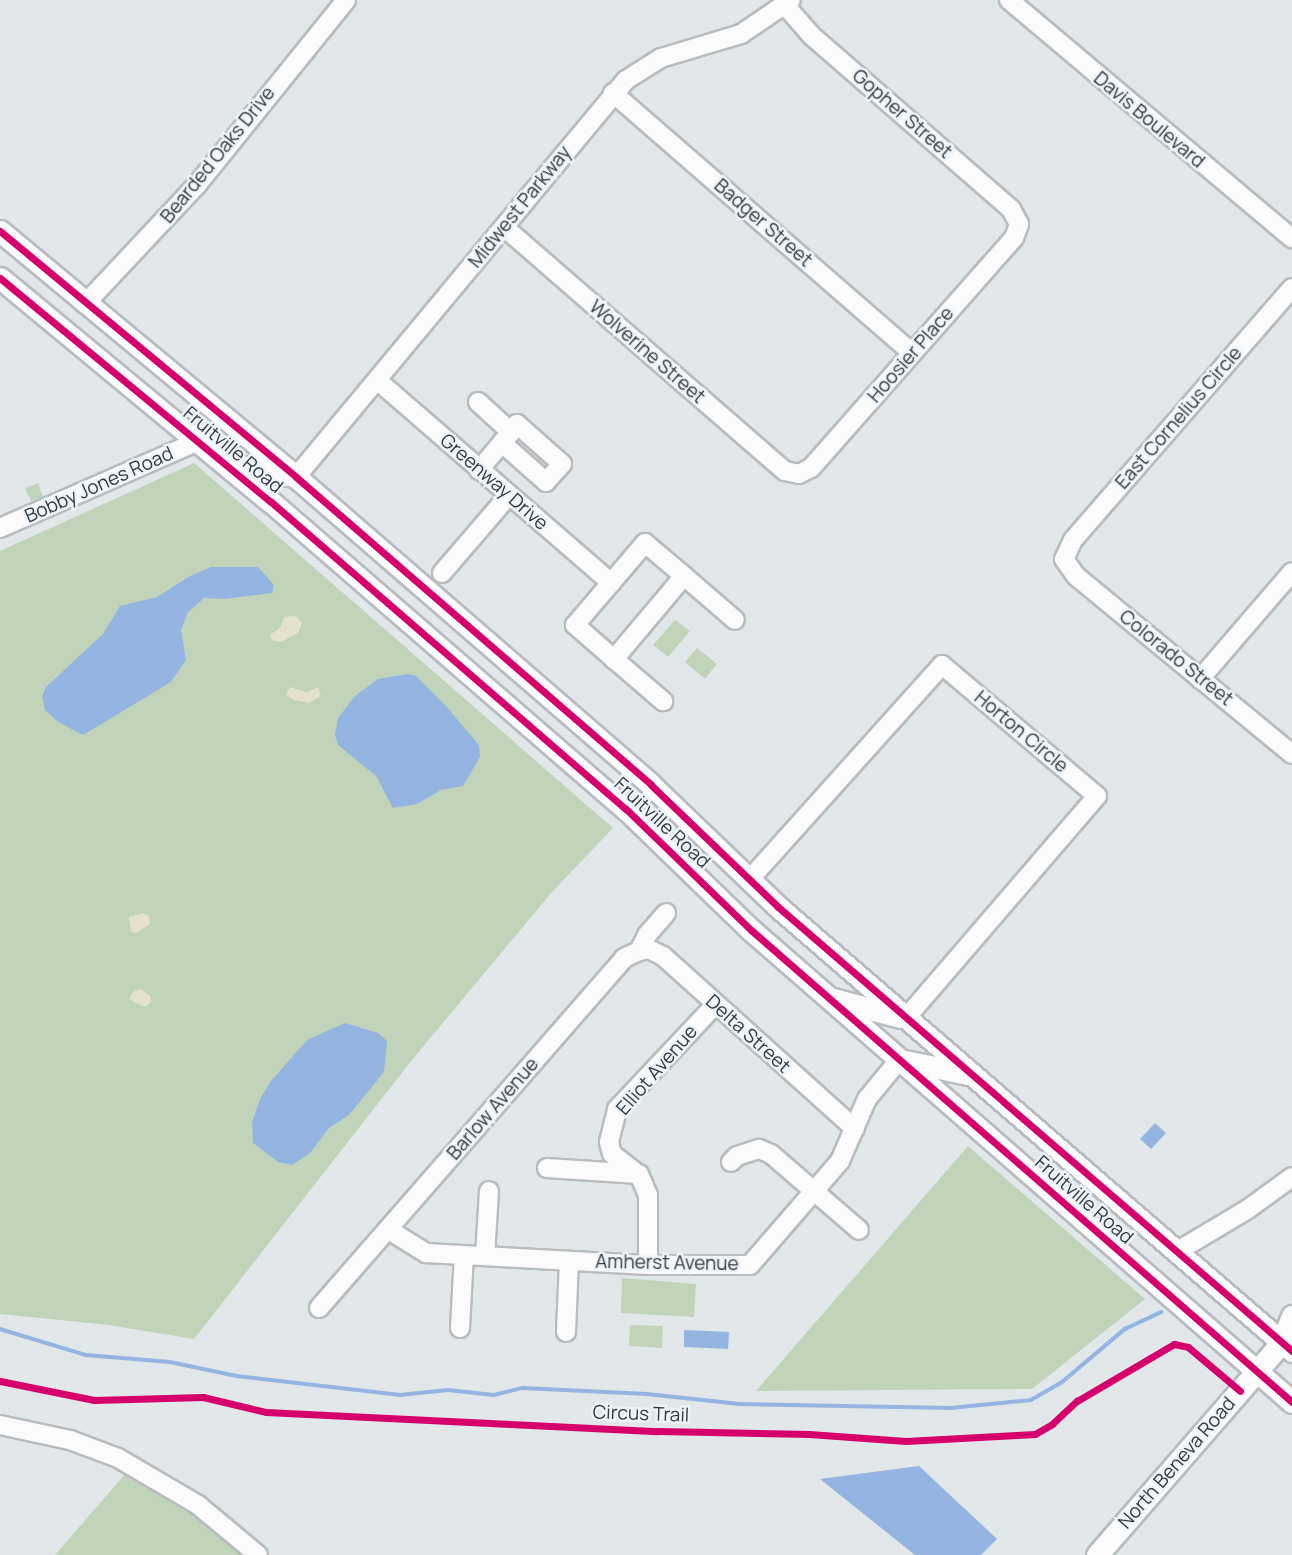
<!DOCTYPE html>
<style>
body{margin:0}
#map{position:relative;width:1292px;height:1555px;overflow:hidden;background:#e2e7ea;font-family:Manrope,sans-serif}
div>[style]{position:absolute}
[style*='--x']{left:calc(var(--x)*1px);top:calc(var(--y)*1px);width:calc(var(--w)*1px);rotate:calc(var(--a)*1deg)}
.green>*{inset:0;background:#c1d4ba}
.sand>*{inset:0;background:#e4e1ce}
.water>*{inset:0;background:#94b5e1}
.stream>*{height:3.5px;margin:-1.75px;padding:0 1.75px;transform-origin:1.75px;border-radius:1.75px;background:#94b5e1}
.roads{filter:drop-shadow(2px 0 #b9bcbf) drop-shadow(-2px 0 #b9bcbf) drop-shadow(0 2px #b9bcbf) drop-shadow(0 -2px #b9bcbf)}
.minor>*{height:18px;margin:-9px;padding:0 9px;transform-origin:9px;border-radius:9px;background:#fbfbfc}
.major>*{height:21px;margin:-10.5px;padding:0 10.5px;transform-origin:10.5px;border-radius:10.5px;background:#fbfbfc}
.cycleway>*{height:7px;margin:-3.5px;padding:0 3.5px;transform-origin:3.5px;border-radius:3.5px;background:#d6006c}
span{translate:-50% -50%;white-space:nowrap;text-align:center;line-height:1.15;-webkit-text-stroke:5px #ecf4fb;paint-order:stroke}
.street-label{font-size:19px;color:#373a3d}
</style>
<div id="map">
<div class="green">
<div style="clip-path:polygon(194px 463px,613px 828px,552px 892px,411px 1061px,194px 1339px,109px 1325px,0 1314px,0 551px)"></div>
<div style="clip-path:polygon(38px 483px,43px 497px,31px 501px,25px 488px)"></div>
<div style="clip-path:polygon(675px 620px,690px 631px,668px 657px,653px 645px)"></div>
<div style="clip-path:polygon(697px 648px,717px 664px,705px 679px,685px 662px)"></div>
<div style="clip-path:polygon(968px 1146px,1145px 1299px,1032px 1389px,756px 1391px)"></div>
<div style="clip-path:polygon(622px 1278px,696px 1284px,694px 1317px,621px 1313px)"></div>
<div style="clip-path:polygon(630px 1325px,663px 1326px,662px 1348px,629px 1346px)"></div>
<div style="clip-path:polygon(126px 1473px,194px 1511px,246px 1555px,55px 1555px)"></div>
</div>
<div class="sand">
<div style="clip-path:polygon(296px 616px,302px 623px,298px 633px,281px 642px,272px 640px,270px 635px,281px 627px,284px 617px)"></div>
<div style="clip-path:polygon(290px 687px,307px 692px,318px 687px,321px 696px,309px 703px,294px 700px,286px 695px)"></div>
<div style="clip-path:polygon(143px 913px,149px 916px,150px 924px,136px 933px,131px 932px,129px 917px)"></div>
<div style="clip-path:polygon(141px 989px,151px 997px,151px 1002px,145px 1007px,129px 999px,134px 991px)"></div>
</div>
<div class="water">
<div style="clip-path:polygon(211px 567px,258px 567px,274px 585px,272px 593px,224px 599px,204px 598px,188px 612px,181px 630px,186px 660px,171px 682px,83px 735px,58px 722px,45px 710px,42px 696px,46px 687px,103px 634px,120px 606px,157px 597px,190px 576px)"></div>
<div style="clip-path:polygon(408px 674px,416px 676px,445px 705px,479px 745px,480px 757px,463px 786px,441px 790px,417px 804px,393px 808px,376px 776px,338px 745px,335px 735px,338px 718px,355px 696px,378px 679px)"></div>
<div style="clip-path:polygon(345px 1023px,378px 1033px,387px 1041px,384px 1072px,349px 1115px,329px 1128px,310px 1153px,292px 1165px,278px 1162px,253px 1143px,252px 1123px,260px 1099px,271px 1081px,307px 1040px)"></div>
<div style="clip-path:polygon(1155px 1123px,1166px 1133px,1151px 1149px,1140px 1139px)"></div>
<div style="clip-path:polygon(684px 1330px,729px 1332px,728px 1349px,684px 1347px)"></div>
<div style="clip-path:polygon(919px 1466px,997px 1539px,981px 1555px,915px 1555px,820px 1479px)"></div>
</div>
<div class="stream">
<div style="--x:0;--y:1329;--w:90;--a:16.8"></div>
<div style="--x:86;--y:1355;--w:84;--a:4.8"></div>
<div style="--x:170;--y:1362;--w:68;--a:11.8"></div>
<div style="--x:237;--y:1376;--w:164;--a:6.6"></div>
<div style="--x:400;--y:1395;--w:48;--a:-5.9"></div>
<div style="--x:448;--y:1390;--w:46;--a:6.2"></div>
<div style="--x:494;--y:1395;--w:30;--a:-14"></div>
<div style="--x:523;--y:1388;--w:124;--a:2.8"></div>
<div style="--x:647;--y:1394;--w:93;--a:6.2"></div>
<div style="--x:739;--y:1404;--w:212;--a:1.1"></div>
<div style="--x:951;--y:1408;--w:80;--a:-5.7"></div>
<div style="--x:1031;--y:1400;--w:34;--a:-30"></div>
<div style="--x:1061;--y:1383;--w:84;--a:-40.2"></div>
<div style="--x:1125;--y:1329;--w:40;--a:-25"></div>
</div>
<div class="roads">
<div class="minor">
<div style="--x:1009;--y:0;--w:370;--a:40.1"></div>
<div style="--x:613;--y:93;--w:396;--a:41"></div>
<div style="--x:504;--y:227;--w:372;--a:41"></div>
<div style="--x:785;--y:471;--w:14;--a:12"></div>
<div style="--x:799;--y:474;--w:13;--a:-27"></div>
<div style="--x:811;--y:468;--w:307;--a:-48.6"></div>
<div style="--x:1014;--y:238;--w:15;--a:-70"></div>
<div style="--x:1019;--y:224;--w:17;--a:-118"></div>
<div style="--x:1011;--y:209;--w:265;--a:-139"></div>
<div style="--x:811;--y:35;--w:41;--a:-131.1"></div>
<div style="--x:1292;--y:288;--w:334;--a:131"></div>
<div style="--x:1073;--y:540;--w:21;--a:115"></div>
<div style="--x:1064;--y:559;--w:21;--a:55"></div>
<div style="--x:1076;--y:576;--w:280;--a:39.5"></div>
<div style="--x:85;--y:304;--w:162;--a:-46.8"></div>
<div style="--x:196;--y:186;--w:239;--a:-51.1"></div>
<div style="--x:377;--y:380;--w:310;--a:40.9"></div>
<div style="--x:478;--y:402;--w:45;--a:42.3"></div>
<div style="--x:479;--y:470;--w:50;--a:-49.9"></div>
<div style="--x:511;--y:432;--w:10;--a:-53"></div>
<div style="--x:517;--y:424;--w:60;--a:41.6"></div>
<div style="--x:562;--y:464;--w:24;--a:132"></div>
<div style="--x:546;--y:482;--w:59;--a:-138.4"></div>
<div style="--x:296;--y:477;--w:516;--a:-50.27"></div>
<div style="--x:626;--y:80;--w:41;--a:-32.2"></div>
<div style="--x:661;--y:58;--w:84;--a:-16.7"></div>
<div style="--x:741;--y:34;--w:60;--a:-34.2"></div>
<div style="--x:0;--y:528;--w:216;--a:-23.7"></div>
<div style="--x:645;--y:543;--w:51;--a:40.2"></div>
<div style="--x:684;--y:576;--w:109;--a:130.1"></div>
<div style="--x:614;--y:659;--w:52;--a:-138.9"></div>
<div style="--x:575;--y:625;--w:108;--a:-49.5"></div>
<div style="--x:442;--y:573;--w:103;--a:-49.3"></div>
<div style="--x:684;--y:576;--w:67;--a:40.8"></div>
<div style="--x:614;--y:659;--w:65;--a:40.6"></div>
<div style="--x:1200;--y:679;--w:141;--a:-49.3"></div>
<div style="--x:749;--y:880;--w:289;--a:-48.1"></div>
<div style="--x:942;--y:665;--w:203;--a:40.2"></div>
<div style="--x:1097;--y:796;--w:293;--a:130.7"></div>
<div style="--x:639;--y:951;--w:10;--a:-11"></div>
<div style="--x:649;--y:949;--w:16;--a:27"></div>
<div style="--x:663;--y:956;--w:258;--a:42"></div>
<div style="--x:731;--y:1162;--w:8;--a:-45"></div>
<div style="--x:737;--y:1156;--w:23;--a:-18"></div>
<div style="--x:759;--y:1149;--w:13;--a:23"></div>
<div style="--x:771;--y:1154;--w:116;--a:40.8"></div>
<div style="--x:547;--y:1168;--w:92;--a:3.7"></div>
<div style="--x:639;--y:1174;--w:23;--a:67"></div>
<div style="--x:648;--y:1195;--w:70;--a:90"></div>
<div style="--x:634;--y:1171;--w:28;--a:-142"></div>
<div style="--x:612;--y:1154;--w:12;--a:-104"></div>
<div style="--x:609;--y:1142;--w:34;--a:-76"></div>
<div style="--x:617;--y:1109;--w:143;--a:-46.7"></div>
<div style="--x:389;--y:1230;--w:44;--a:31.9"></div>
<div style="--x:426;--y:1253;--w:222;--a:3.1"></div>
<div style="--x:648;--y:1265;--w:102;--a:0"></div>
<div style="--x:750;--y:1265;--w:138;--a:-49.1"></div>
<div style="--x:840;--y:1161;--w:68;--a:-66.5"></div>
<div style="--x:867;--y:1099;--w:50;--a:-50.6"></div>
<div style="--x:1176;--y:1252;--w:84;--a:-30.8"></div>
<div style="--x:1248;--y:1209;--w:54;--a:-36"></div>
<div style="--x:485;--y:1256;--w:65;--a:-86.5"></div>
<div style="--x:319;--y:1308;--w:464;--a:-48.9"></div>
<div style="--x:624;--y:958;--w:17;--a:-25"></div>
<div style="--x:639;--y:951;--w:18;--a:-63"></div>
<div style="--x:647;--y:935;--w:29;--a:-49"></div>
<div style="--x:460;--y:1328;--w:73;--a:-86.9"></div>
<div style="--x:566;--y:1332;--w:71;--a:-87.6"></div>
<div style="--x:0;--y:1425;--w:72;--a:12.1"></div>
<div style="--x:70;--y:1440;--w:51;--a:20.6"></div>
<div style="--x:118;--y:1458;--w:93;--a:30.4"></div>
<div style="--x:198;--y:1505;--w:78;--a:39.8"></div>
</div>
<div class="major">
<div style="--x:0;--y:231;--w:385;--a:39.7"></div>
<div style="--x:296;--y:477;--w:470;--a:40.9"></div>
<div style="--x:651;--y:785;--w:175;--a:43.8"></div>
<div style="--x:777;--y:906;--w:681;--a:40.83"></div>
<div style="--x:0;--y:278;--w:350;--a:39.6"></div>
<div style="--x:270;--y:501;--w:471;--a:40.9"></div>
<div style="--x:626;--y:809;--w:174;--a:44.1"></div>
<div style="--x:751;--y:930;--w:718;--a:41.1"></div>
<div style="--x:226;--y:464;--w:70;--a:9.9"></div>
<div style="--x:833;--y:999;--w:69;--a:15"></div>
<div style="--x:900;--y:1060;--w:69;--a:11.6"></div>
<div style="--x:1097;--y:1555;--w:282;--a:-49"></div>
<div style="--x:1282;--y:1342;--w:28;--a:-69"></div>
</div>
</div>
<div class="cycleway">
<div style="--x:0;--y:231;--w:385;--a:39.7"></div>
<div style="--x:296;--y:477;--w:470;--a:40.9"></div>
<div style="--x:651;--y:785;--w:175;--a:43.8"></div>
<div style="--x:777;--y:906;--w:681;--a:40.83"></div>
<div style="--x:0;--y:278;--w:350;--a:39.6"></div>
<div style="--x:270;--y:501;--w:471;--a:40.9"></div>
<div style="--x:626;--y:809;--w:174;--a:44.1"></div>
<div style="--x:751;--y:930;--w:718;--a:41.1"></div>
<div style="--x:0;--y:1381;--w:96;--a:11.4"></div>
<div style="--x:94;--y:1400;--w:109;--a:-1.6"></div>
<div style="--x:203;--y:1397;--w:65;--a:13.4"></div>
<div style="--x:266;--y:1412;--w:392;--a:2.8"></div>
<div style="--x:658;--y:1431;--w:151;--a:1.1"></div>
<div style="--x:809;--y:1434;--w:97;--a:4.1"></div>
<div style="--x:906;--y:1441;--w:129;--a:-3.1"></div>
<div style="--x:1035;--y:1434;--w:20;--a:-30"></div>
<div style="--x:1052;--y:1424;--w:34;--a:-43"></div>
<div style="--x:1077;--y:1401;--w:113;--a:-30.4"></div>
<div style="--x:1174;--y:1344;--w:14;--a:12"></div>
<div style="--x:1188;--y:1347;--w:68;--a:40.2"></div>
</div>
<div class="street-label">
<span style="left:902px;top:114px;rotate:41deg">Gopher Street</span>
<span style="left:1149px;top:120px;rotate:40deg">Davis Boulevard</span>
<span style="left:218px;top:155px;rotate:-51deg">Bearded Oaks Drive</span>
<span style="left:520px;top:207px;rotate:-51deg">Midwest Parkway</span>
<span style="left:763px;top:223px;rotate:41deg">Badger Street</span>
<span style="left:647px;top:352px;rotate:41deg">Wolverine Street</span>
<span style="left:911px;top:355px;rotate:-49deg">Hoosier Place</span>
<span style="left:1179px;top:418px;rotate:-49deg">East Cornelius Circle</span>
<span style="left:233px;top:450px;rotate:40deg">Fruitville Road</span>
<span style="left:494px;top:482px;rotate:41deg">Greenway Drive</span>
<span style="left:99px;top:485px;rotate:-24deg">Bobby Jones Road</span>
<span style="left:1176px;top:658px;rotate:39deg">Colorado Street</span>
<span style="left:1021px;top:732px;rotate:40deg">Horton Circle</span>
<span style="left:662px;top:823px;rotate:43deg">Fruitville Road</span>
<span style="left:748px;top:1034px;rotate:42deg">Delta Street</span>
<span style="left:657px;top:1070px;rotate:-49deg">Elliot Avenue</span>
<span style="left:493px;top:1109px;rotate:-49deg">Barlow Avenue</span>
<span style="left:1084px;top:1200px;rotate:41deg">Fruitville Road</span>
<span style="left:667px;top:1263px;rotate:1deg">Amherst Avenue</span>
<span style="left:641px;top:1414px;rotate:2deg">Circus Trail</span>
<span style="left:1177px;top:1463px;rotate:-49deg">North Beneva Road</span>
</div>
</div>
